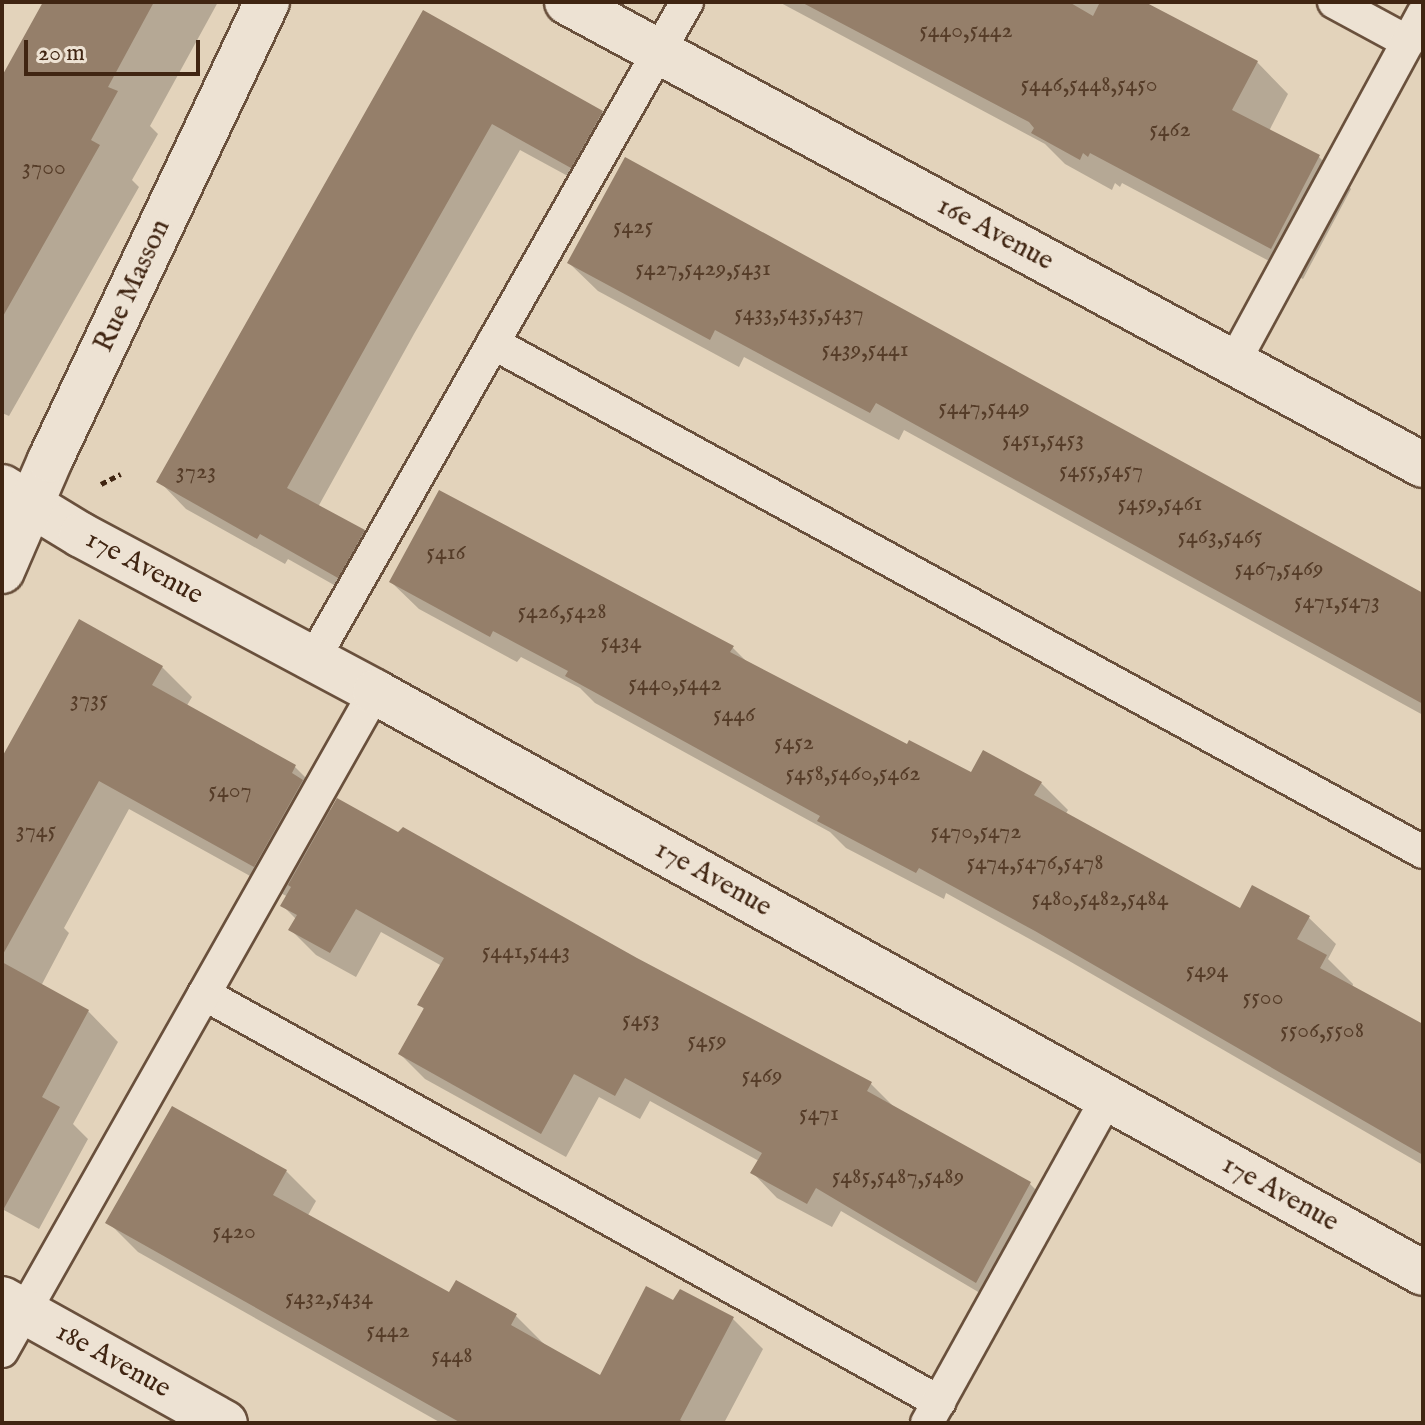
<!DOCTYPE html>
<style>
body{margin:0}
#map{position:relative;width:1425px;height:1425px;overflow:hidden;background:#e3d3bb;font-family:"IM FELL English",serif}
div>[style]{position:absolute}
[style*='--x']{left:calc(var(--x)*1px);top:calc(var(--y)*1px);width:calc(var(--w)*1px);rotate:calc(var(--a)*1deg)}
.shadow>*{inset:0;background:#0003}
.building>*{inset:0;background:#957f6a}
.path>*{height:5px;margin-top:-2.5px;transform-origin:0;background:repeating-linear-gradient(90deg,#402512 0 6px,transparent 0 10px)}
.roads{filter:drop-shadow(2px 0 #69503c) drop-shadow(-2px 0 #69503c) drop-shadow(0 2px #69503c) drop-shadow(0 -2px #69503c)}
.service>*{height:32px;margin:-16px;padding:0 16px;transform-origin:16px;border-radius:16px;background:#ede2d3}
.minor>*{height:44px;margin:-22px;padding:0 22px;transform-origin:22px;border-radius:22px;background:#ede2d3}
.tertiary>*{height:44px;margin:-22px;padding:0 22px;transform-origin:22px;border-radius:22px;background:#ede2d3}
span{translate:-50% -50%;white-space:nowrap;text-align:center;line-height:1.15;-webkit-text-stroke:7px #ede2d3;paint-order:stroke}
.number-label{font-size:24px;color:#553c28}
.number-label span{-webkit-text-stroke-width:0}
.street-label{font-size:28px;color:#402512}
.frame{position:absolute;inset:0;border:4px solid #402512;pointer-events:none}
.scale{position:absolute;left:24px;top:40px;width:176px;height:36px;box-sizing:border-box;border:4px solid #402512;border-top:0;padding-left:10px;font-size:24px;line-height:28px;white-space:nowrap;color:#402512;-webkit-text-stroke:6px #ede2d3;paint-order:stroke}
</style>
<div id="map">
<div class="shadow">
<div style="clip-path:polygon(46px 2px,218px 2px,150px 126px,158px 134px,132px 180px,139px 187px,9px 416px,2px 413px,2px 81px)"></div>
<div style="clip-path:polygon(779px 2px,1104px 2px,1257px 62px,1288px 94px,1269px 131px,1319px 157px,1351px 189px,1303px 279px,1122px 183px,1120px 187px,1115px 183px,1112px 190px,1065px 164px,1045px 144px)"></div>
<div style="clip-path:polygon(423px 13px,602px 112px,629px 140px,599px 193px,520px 150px,414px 334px,318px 507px,364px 532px,391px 559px,366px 603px,288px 559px,285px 564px,186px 509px,159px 481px)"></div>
<div style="clip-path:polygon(569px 263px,1423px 595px,1423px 715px,904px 430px,899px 440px,744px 357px,739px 367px,598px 291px)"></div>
<div style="clip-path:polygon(391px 582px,733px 648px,749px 664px,908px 747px,972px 775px,1041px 783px,1068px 810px,1065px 815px,1241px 910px,1308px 917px,1336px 944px,1328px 959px,1353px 984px,1352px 988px,1423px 1026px,1423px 1165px,1064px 958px,946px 893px,944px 899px,846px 848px,830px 832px,595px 703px,580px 688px,521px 657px,517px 662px,419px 609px)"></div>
<div style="clip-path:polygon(162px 667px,192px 697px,186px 707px,295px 767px,325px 797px,322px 802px,332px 811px,636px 960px,871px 1084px,896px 1109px,1030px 1184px,1055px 1209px,1002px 1306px,841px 1211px,832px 1227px,777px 1198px,753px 1173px,759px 1161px,650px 1101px,640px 1119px,599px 1097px,566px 1157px,425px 1079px,400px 1054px,425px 1010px,420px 1005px,442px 966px,381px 932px,356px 977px,316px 955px,291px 930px,297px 920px,283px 906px,288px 897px,129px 809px,64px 928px,69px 933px,41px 986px,88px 1011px,118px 1042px,73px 1124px,88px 1139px,39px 1229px,2px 1209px,2px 763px)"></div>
<div style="clip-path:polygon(286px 1171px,316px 1201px,307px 1217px,450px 1295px,516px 1316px,546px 1346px,601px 1378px,674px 1303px,733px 1319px,763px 1349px,724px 1423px,441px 1423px,138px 1252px,108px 1222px)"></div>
</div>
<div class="building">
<div style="clip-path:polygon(43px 2px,154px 2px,108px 87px,118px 91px,91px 140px,100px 145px,2px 318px,2px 76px)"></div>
<div style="clip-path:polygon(801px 2px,1069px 2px,1093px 16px,1100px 2px,1145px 2px,1258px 61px,1232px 110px,1320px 155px,1271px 249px,1090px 153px,1088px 157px,1083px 153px,1080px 160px,1031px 133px,1034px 128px,1029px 122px)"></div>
<div style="clip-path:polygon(423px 10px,603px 111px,571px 168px,492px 124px,388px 307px,287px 488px,365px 530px,338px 578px,260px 534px,257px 539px,156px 482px)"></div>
<div style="clip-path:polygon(625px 157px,1423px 593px,1423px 704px,876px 403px,870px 413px,715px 330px,710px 340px,567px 263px)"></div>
<div style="clip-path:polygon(439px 490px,734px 646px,730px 652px,907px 744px,909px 740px,971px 772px,983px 750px,1042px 782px,1034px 795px,1240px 908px,1252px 885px,1310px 916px,1297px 939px,1327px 955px,1320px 968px,1423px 1024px,1423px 1155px,1035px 931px,919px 868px,916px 873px,817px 821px,820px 816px,565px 676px,568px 671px,493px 631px,490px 637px,389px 582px)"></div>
<div style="clip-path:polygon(79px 619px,163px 666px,152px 685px,296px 765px,292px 773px,303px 780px,254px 867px,99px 781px,2px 956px,2px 757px)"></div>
<div style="clip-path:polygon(337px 798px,398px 832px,403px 827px,637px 958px,872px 1082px,867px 1091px,1031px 1182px,976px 1283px,816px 1188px,807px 1204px,750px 1173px,762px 1153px,625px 1078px,615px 1096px,574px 1074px,541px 1134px,398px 1054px,424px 1008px,417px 1005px,444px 958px,356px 909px,330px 953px,288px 930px,297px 915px,280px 906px,291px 887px,288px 885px)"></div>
<div style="clip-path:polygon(2px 962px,89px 1010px,42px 1097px,60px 1107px,2px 1212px)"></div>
<div style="clip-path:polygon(172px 1106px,287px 1170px,273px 1195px,449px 1292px,456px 1280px,517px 1314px,511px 1325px,600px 1375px,646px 1286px,673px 1300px,680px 1289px,734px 1317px,680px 1420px,686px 1423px,461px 1423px,105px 1223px)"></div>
</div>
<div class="path">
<div style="--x:101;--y:484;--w:22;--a:-27"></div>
</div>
<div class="roads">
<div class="service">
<div style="--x:1334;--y:2;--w:84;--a:28.4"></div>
<div style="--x:493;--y:343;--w:1060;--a:28.69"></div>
<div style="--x:1234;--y:362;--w:396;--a:-61.5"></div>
<div style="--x:314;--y:658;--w:755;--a:-60.38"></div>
<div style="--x:204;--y:994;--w:841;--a:29.03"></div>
<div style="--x:2;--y:1351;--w:757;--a:-60.49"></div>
<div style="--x:927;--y:1423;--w:372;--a:-61"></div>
</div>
<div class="minor">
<div style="--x:567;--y:2;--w:973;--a:28.41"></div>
<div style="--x:2;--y:487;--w:92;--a:31.3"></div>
<div style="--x:81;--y:535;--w:333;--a:28.1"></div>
<div style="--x:375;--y:692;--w:1198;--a:29"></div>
<div style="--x:2;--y:1299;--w:255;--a:29.1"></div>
</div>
<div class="tertiary">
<div style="--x:2;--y:571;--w:121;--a:-66.6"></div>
<div style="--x:50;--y:460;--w:507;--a:-64.65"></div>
</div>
</div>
<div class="number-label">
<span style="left:966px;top:31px">5440,5442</span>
<span style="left:1089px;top:85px">5446,5448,5450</span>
<span style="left:1170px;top:130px">5462</span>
<span style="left:44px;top:168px">3700</span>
<span style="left:633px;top:227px">5425</span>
<span style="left:703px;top:269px">5427,5429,5431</span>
<span style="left:799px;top:314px">5433,5435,5437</span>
<span style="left:865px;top:350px">5439,5441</span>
<span style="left:984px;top:408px">5447,5449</span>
<span style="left:1043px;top:440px">5451,5453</span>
<span style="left:1101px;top:471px">5455,5457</span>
<span style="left:196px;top:472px">3723</span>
<span style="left:1160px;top:504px">5459,5461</span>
<span style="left:1220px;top:537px">5463,5465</span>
<span style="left:446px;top:553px">5416</span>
<span style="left:1279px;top:569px">5467,5469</span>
<span style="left:1337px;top:602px">5471,5473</span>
<span style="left:562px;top:612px">5426,5428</span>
<span style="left:621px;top:642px">5434</span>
<span style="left:675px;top:684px">5440,5442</span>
<span style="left:89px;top:700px">3735</span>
<span style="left:734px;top:715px">5446</span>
<span style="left:794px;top:743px">5452</span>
<span style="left:853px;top:774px">5458,5460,5462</span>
<span style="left:230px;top:791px">5407</span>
<span style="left:36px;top:831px">3745</span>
<span style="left:976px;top:832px">5470,5472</span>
<span style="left:1035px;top:863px">5474,5476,5478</span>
<span style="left:1100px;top:899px">5480,5482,5484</span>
<span style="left:526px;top:952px">5441,5443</span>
<span style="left:1207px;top:971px">5494</span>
<span style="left:1263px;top:998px">5500</span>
<span style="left:641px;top:1020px">5453</span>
<span style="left:1322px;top:1031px">5506,5508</span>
<span style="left:707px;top:1041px">5459</span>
<span style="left:762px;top:1076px">5469</span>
<span style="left:819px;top:1114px">5471</span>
<span style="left:898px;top:1177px">5485,5487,5489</span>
<span style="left:234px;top:1232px">5420</span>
<span style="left:329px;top:1298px">5432,5434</span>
<span style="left:388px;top:1331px">5442</span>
<span style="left:452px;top:1356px">5448</span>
</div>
<div class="street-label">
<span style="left:995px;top:234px;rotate:28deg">16e Avenue</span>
<span style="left:133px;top:286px;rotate:-65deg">Rue Masson</span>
<span style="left:144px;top:568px;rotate:28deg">17e Avenue</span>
<span style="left:713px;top:879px;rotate:29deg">17e Avenue</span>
<span style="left:1280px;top:1194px;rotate:29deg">17e Avenue</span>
<span style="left:113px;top:1361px;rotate:29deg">18e Avenue</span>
</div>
<div class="frame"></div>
<div class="scale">20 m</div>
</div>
